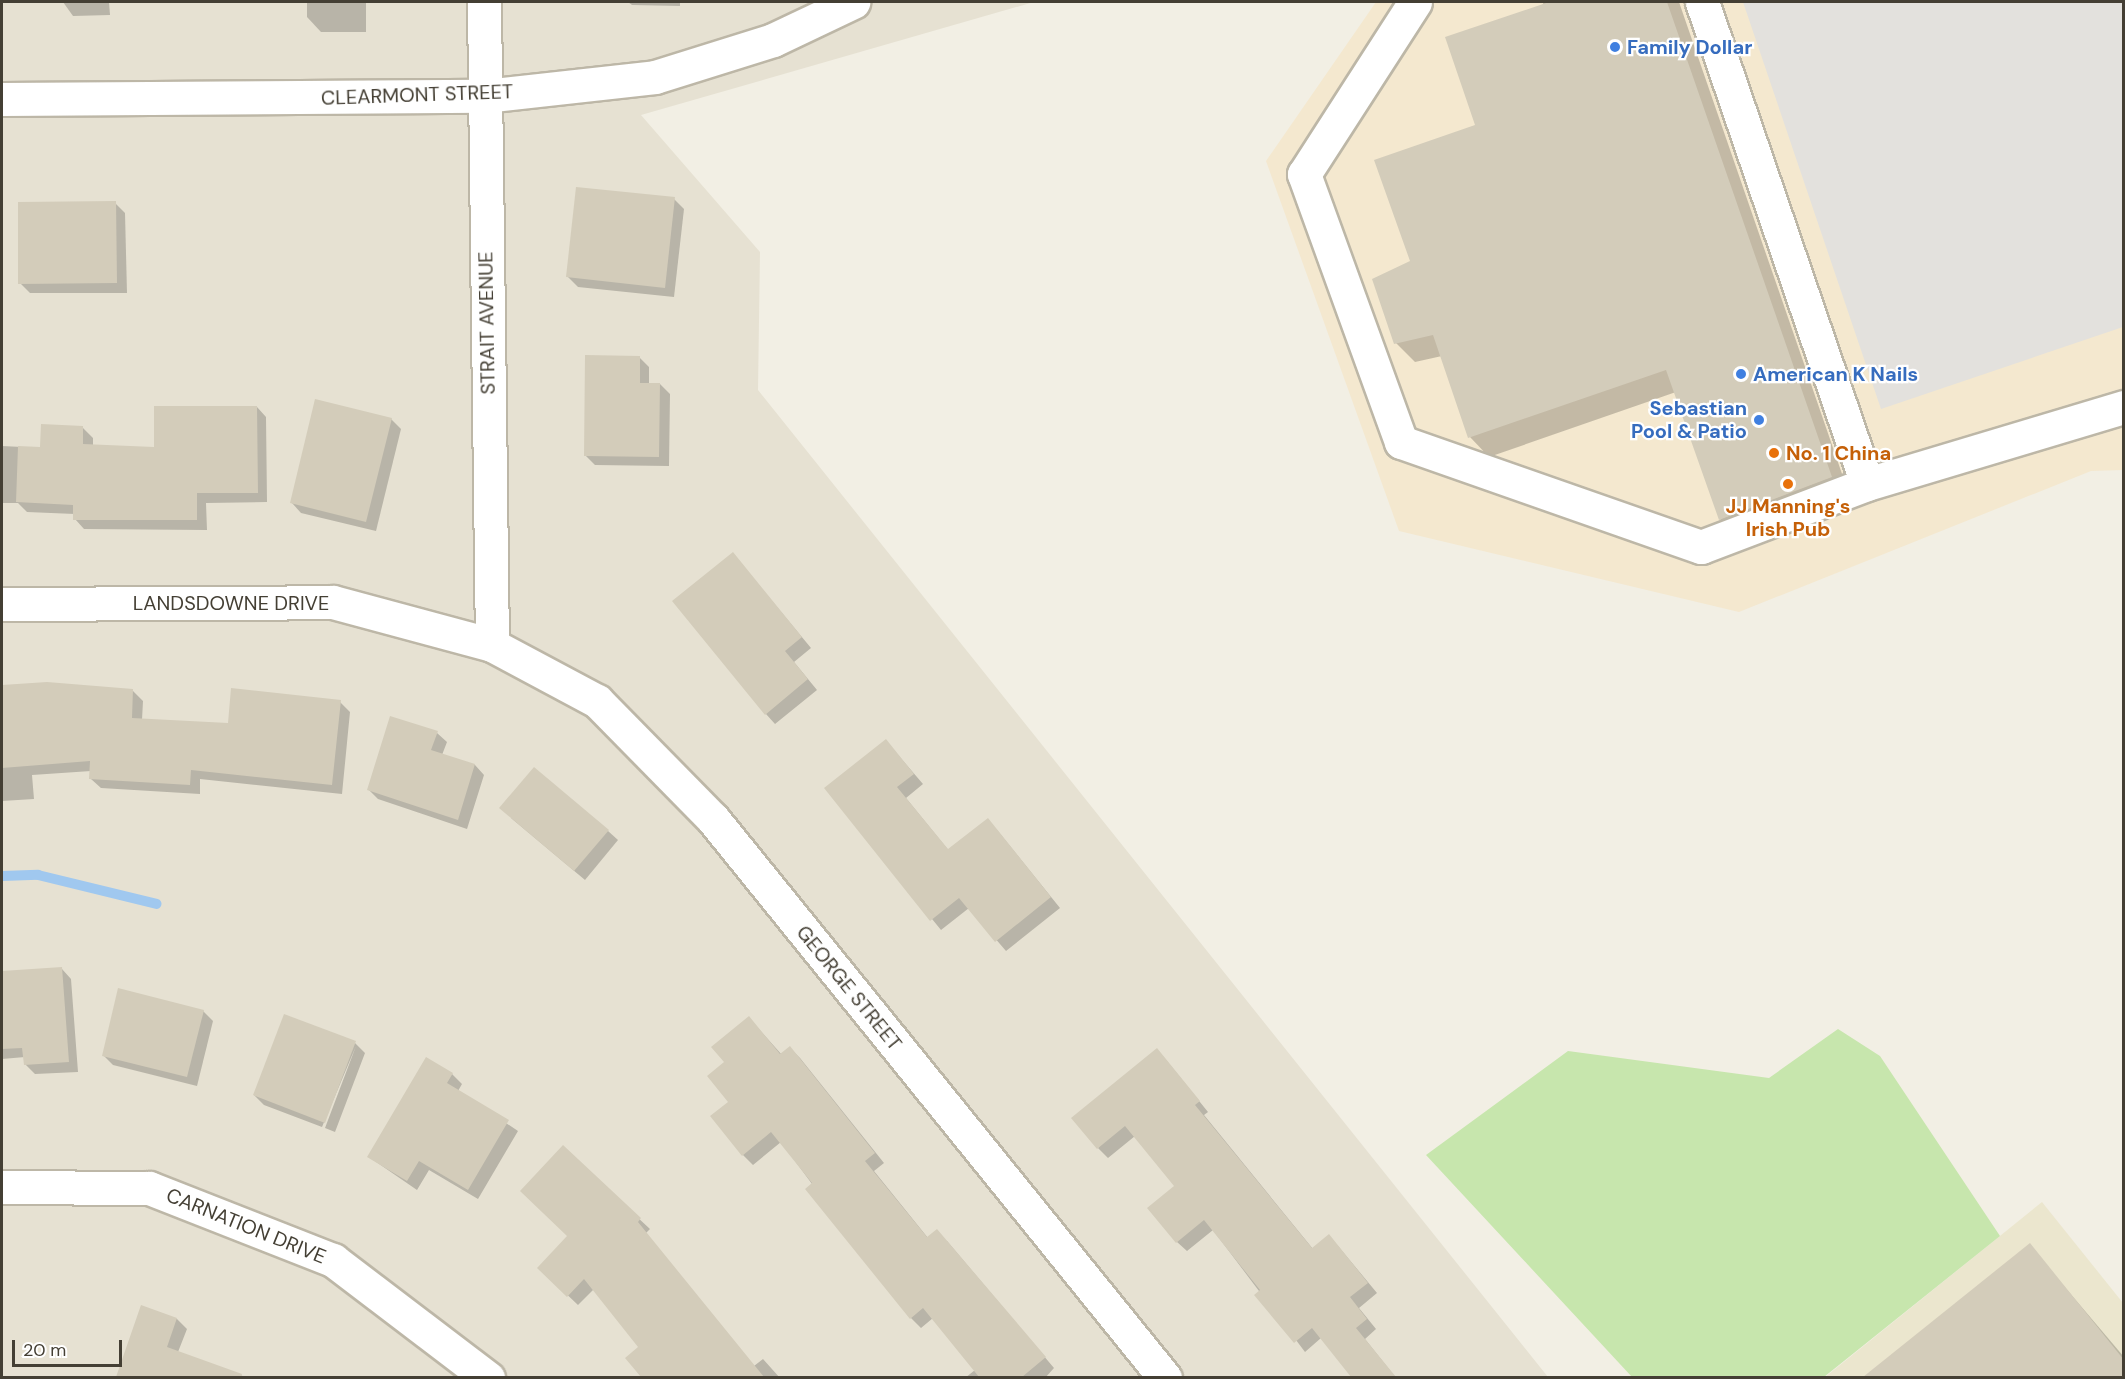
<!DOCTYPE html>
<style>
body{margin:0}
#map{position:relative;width:2125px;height:1379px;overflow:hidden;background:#f2efe4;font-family:"DM Sans",sans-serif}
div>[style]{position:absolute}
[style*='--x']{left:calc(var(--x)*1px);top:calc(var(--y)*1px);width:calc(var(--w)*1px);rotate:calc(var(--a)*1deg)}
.residential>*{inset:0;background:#e6e1d2}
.commercial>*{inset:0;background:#f4e8cf}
.education>*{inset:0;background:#ebe6ce}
.green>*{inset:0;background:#c7e6ad}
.parking>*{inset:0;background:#e3e1dd}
.shadow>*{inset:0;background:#0003}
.stream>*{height:10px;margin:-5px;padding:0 5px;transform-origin:5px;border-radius:5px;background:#a0c8ef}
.building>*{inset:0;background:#d3ccba}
.roads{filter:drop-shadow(2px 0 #bdb7a7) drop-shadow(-2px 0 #bdb7a7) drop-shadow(0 2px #bdb7a7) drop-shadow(0 -2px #bdb7a7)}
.minor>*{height:33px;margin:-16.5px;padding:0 16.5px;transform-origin:16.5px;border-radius:16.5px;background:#fff}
.dots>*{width:16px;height:16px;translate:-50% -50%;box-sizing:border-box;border:3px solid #fff;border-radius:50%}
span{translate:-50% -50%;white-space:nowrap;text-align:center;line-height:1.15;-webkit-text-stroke:4.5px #fff;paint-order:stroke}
.shop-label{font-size:20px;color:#366cbe;font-weight:700}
.left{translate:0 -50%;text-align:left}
.right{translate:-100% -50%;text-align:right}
.street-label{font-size:20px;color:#443f34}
.food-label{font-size:20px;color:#c56008;font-weight:700}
.frame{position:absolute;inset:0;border:3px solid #443f34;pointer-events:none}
.scale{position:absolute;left:12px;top:1340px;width:110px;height:27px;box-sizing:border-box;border:3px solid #443f34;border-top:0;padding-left:8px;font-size:18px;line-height:21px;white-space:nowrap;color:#443f34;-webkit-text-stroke:4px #fff;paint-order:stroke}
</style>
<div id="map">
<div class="residential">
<div style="clip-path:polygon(2px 2px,1034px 2px,641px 115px,760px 252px,758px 390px,1548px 1377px,2px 1378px)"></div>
</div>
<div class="commercial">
<div style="clip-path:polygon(1376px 2px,2123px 2px,2123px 470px,2091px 471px,1739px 612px,1399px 531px,1266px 161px)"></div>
</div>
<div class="education">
<div style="clip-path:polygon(2042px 1202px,2123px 1303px,2123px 1377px,1824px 1378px)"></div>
</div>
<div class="green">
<div style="clip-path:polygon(1838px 1029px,1880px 1056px,2000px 1236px,1824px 1377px,1632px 1377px,1426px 1155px,1568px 1051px,1769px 1078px)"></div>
</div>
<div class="parking">
<div style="clip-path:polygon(1743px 2px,2123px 2px,2123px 327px,1881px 409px)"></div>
</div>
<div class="shadow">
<div style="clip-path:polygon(63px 2px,109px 2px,110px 15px,73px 16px)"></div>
<div style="clip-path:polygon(307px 2px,366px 2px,366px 32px,321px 32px,307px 17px)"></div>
<div style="clip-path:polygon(628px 2px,680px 2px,680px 6px,632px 5px)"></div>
<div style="clip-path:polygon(1544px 2px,1679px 2px,1850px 497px,1739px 539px,1720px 519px,1676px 392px,1489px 457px,1470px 437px,1442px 356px,1415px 362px,1396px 343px,1411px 261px)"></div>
<div style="clip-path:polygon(674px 199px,684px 209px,674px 297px,578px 287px,568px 277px)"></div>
<div style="clip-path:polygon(115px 203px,125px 213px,127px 293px,30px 293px,20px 283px)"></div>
<div style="clip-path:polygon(639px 357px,649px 367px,649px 384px,660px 384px,670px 394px,669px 466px,595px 465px,585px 455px)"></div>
<div style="clip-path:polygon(257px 407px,266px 417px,267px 502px,206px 503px,207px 530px,84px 529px,75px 519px,75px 514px,27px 512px,18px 503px,2px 503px,2px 446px,42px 448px,83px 428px,93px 438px,93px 446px,155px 449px)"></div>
<div style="clip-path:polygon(391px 419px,401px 429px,376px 531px,301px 513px,292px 503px)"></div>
<div style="clip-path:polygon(733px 554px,811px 648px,794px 662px,817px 690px,775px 724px,766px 714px)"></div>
<div style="clip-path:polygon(47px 683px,133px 691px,143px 701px,142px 720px,229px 725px,340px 702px,350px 712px,342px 794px,200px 779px,200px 794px,101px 788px,91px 779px,91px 771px,32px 775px,34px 799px,2px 801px,2px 686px)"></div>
<div style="clip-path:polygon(437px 733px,447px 742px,442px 755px,475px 765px,484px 775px,467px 829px,378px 799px,368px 789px)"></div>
<div style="clip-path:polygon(886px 741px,923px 784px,906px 798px,949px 851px,997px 830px,1060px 908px,1006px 951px,969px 908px,941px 930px,826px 789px)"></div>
<div style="clip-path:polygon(511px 818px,608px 831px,618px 840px,585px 880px)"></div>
<div style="clip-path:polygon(62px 969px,71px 979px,78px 1072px,35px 1074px,25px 1064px,25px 1057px,2px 1059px,2px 972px)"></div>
<div style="clip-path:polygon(203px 1011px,213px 1021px,197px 1086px,113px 1065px,103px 1055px)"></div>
<div style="clip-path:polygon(749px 1018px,782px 1055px,790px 1048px,800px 1058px,884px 1163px,874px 1171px,928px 1238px,947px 1241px,1054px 1368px,1045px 1378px,965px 1378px,975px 1370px,933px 1318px,921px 1328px,911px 1318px,781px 1142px,753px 1165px,743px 1155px,726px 1062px)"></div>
<div style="clip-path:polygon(355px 1043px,365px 1053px,335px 1132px,325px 1128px,356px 1046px,322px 1127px,264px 1105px,254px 1095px)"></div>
<div style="clip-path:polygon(1166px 1060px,1208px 1112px,1204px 1115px,1313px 1249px,1338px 1246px,1377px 1293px,1359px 1308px,1376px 1329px,1365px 1339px,1396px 1378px,1353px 1378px,1321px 1338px,1305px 1352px,1213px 1230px,1187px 1251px,1177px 1242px,1176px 1186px,1135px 1136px,1108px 1158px,1098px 1148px)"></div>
<div style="clip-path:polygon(452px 1074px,462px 1084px,458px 1091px,518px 1131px,478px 1199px,429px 1170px,417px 1190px,369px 1157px)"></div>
<div style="clip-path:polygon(563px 1148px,650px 1229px,646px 1233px,754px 1366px,763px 1359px,780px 1378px,642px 1378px,627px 1358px,640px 1347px,594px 1289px,578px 1305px,539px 1268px,569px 1236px)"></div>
<div style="clip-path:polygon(2029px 1245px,2124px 1357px,2124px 1378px,1865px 1378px)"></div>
<div style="clip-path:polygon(142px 1307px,177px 1319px,187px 1329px,178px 1352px,248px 1378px,117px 1378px)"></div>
</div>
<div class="stream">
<div style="--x:2;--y:876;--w:36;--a:-2"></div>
<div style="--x:38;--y:875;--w:122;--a:13.7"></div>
</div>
<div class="building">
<div style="clip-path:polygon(1549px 2px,1667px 2px,1832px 477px,1719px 520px,1666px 370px,1468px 438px,1433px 335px,1394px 344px,1372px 279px,1410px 261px,1374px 160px,1475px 125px,1445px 37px)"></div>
<div style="clip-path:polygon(576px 187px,675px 197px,665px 288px,566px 277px)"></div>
<div style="clip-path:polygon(116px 201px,117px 283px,18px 284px,18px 202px)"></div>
<div style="clip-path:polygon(585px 355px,640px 356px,640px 383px,660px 383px,659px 457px,584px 456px)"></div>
<div style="clip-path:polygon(315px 399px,392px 418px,366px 522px,290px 503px)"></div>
<div style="clip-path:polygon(154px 406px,257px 406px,258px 493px,197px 493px,197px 520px,73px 520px,73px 505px,16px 502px,18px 446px,40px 447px,41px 424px,83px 426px,83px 444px,154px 447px)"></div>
<div style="clip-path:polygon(733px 552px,802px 637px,785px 651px,808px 679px,765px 715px,672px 601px)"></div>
<div style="clip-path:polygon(47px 682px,133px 689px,132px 718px,228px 723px,231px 688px,341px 700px,332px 785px,191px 770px,190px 785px,89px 779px,90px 761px,2px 768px,2px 685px)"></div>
<div style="clip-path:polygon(390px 716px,438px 731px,431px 750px,475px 764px,458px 820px,367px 790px)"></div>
<div style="clip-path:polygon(886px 739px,914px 774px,897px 787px,948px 849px,988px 818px,1051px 897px,995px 942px,959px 898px,930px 921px,824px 788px)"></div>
<div style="clip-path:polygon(534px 767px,609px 830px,574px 871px,499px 808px)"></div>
<div style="clip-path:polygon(62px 967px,69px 1062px,24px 1065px,22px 1048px,2px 1049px,2px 971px)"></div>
<div style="clip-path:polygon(118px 988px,204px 1010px,187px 1077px,102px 1056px)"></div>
<div style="clip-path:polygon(284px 1014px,356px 1041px,325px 1123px,253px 1095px)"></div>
<div style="clip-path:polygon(749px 1016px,780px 1054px,790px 1046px,875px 1153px,865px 1161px,927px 1237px,937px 1229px,1046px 1357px,1022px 1377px,979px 1377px,923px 1308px,910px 1319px,805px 1189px,812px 1183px,771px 1132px,742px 1156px,710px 1116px,728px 1102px,707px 1076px,724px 1062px,711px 1047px)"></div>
<div style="clip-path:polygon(1157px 1048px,1200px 1101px,1195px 1105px,1312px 1248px,1329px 1234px,1368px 1283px,1350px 1297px,1367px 1319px,1356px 1328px,1396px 1377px,1351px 1377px,1312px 1328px,1294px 1343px,1254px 1295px,1260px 1290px,1204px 1220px,1176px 1243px,1147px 1208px,1174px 1186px,1125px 1126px,1097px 1149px,1071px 1118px)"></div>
<div style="clip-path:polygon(426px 1057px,453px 1073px,447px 1083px,509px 1120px,468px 1190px,419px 1161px,407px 1181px,367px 1157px)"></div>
<div style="clip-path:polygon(563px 1145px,641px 1218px,638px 1222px,764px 1377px,641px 1377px,625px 1358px,638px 1347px,584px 1279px,567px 1297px,537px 1268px,567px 1236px,520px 1191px)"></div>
<div style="clip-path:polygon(2030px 1243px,2124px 1360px,2124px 1377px,1863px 1377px)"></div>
<div style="clip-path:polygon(141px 1305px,177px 1318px,167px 1347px,242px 1374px,241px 1377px,116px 1377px)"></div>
</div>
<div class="roads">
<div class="minor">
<div style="--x:484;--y:2;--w:643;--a:89.29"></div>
<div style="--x:1415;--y:2;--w:205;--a:122.8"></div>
<div style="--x:1304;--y:174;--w:285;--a:70.1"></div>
<div style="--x:1401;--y:442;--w:318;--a:19.3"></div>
<div style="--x:1701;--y:547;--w:178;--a:-20.8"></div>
<div style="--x:1867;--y:484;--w:268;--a:-16.7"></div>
<div style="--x:1702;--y:2;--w:509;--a:71.1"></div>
<div style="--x:2;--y:99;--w:482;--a:-0.4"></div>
<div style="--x:484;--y:96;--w:172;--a:-6.3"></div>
<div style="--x:655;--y:77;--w:124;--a:-17.4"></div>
<div style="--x:773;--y:40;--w:89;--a:-25.4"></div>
<div style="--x:2;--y:604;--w:331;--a:-0.3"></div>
<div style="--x:333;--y:602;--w:165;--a:15.1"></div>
<div style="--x:492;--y:645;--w:119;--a:28.1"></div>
<div style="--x:597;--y:701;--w:165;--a:45.5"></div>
<div style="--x:713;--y:819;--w:719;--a:51.04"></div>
<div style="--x:2;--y:1187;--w:147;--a:0.4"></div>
<div style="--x:149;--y:1188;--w:198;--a:21.4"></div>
<div style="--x:333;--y:1260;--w:195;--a:37.3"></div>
</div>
</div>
<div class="dots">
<div style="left:1615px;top:47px;background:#3f7fe0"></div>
<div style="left:1741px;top:374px;background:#3f7fe0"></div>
<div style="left:1759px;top:420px;background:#3f7fe0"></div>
<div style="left:1774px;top:453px;background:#e8710a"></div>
<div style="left:1788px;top:484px;background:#e8710a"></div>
</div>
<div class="shop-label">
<span class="left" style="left:1627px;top:47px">Family Dollar</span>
<span class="left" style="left:1753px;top:374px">American K Nails</span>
<span class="right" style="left:1747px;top:420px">Sebastian<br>Pool &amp; Patio</span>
</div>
<div class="street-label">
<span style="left:417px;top:95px;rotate:-2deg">CLEARMONT STREET</span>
<span style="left:487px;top:323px;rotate:-91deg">STRAIT AVENUE</span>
<span style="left:231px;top:603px">LANDSDOWNE DRIVE</span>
<span style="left:849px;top:988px;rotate:51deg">GEORGE STREET</span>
<span style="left:246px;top:1226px;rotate:22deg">CARNATION DRIVE</span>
</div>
<div class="food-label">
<span class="left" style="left:1786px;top:453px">No. 1 China</span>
<span style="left:1788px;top:518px">JJ Manning's<br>Irish Pub</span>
</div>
<div class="frame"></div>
<div class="scale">20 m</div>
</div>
